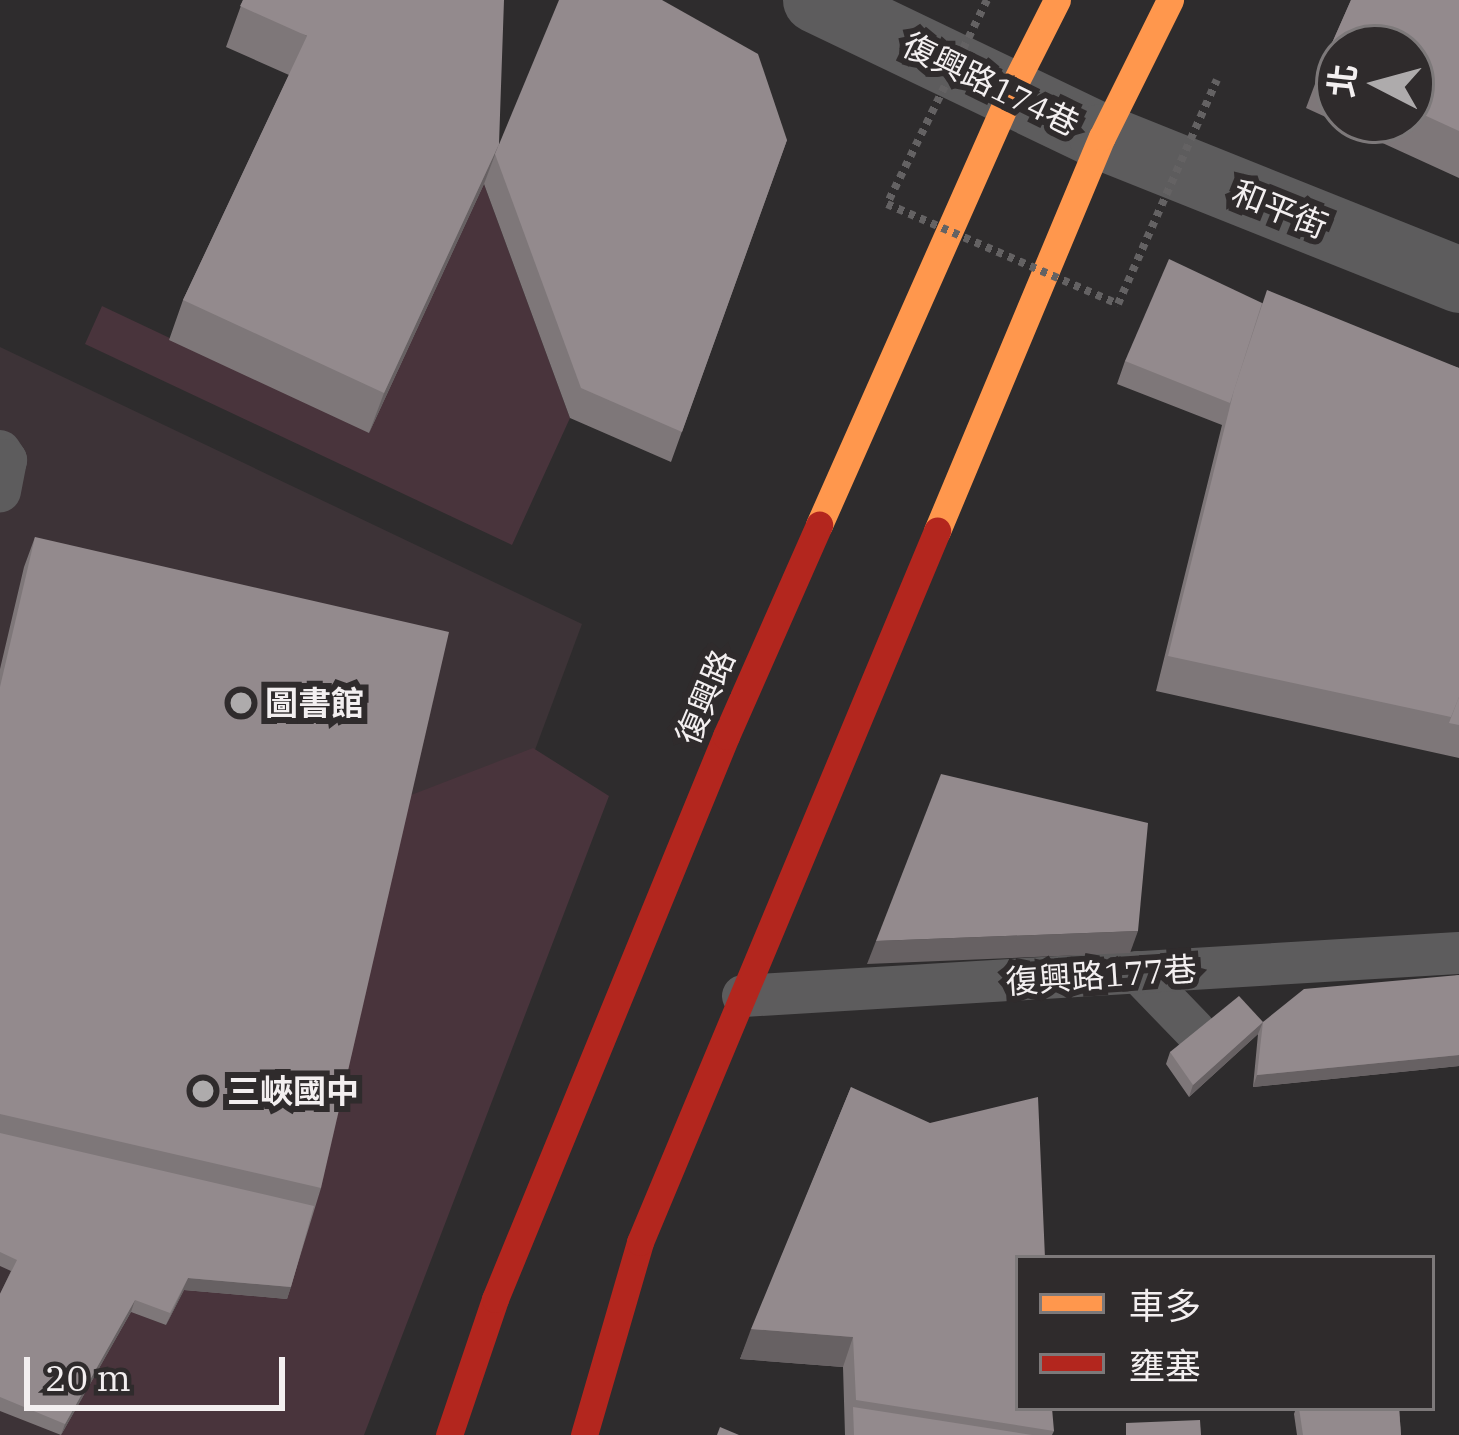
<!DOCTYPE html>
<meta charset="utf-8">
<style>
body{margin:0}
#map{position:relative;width:1459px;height:1435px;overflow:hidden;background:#2e2c2d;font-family:"IBM Plex Serif","Noto Sans TC",serif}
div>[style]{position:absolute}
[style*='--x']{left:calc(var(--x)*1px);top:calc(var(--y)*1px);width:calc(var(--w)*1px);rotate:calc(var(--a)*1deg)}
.built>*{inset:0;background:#3d3337}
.green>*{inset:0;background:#49343c}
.lane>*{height:42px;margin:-21px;padding:0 21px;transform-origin:21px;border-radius:21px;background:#5d5c5d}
.street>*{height:66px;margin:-33px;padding:0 33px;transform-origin:33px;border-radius:33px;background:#5d5c5d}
.slow>*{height:27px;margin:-13.5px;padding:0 13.5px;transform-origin:13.5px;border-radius:13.5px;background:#ff974d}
.jam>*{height:27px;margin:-13.5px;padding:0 13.5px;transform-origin:13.5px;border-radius:13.5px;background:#b3261e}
.path-bridge>*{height:8px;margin-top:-4px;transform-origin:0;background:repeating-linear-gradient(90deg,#646263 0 6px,transparent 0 12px)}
.wall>*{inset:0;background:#7e7779}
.shaded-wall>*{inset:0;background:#676163}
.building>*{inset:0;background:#938a8d}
.dots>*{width:33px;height:33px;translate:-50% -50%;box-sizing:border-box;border:6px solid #2f2b2c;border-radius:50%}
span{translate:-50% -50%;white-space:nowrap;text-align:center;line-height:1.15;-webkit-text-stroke:12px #2f2b2c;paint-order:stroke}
.street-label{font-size:33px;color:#f3eff0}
.poi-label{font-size:33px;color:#f3eff0;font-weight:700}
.left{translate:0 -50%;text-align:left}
.legend{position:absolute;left:1015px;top:1255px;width:420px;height:156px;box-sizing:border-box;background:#2f2b2c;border:3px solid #7d797a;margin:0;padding:15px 21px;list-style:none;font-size:36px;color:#f3eff0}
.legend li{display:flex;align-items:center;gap:24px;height:60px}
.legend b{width:60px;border:3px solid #7d797a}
.north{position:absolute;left:1315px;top:24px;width:120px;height:120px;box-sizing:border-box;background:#2f2b2c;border:3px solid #7d797a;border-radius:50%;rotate:276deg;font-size:33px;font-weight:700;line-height:48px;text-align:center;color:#f3eff0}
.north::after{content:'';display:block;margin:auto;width:42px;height:54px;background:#aeabac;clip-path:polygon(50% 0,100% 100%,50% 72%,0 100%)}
.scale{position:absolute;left:24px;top:1357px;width:261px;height:54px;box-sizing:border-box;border:6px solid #f3eff0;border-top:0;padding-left:15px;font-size:36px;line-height:42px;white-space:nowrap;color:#f3eff0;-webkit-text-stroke:9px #2f2b2c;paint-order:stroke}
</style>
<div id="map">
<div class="built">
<div style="clip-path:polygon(0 347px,582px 624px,279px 1435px,0 1435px)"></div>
</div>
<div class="green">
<div style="clip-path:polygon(484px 184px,570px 418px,512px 545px,85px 344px,102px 306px,369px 432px)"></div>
<div style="clip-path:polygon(533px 748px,609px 796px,364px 1435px,61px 1435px,131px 1312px,166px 1325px,184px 1290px,287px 1299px,406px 797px)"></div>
</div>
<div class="lane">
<div style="--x:0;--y:451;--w:11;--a:56"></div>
<div style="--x:6;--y:460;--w:32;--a:101"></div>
<div style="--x:1138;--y:972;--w:81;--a:46"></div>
<div style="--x:743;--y:996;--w:717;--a:-3.44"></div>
</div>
<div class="street">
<div style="--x:816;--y:0;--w:317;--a:25.6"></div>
<div style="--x:1102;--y:137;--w:385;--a:21.8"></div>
</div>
<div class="slow">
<div style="--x:819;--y:525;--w:472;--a:-66.1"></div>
<div style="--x:1010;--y:93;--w:104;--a:-63.2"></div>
<div style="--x:937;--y:531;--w:427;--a:-67.3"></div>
<div style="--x:1102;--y:137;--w:153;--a:-63.6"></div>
</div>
<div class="jam">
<div style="--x:449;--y:1435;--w:144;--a:-71.3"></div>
<div style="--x:495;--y:1299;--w:609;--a:-67.69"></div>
<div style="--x:726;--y:736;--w:231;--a:-66.2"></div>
<div style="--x:584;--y:1435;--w:201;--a:-73.8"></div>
<div style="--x:640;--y:1242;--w:771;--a:-67.33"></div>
</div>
<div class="path-bridge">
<div style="--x:987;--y:0;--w:227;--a:116.1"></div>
<div style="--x:887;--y:204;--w:252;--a:23.4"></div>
<div style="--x:1118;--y:304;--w:245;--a:-66.2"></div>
</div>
<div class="wall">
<div style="clip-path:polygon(243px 0,499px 144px,787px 140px,671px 462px,570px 418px,484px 184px,369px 433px,169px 340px,183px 300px,289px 75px,226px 47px)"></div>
<div style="clip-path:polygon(evenodd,1351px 0,1459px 0,1459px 178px,1306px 108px,1321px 68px,1351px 0,1339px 48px,1411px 48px,1411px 120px,1339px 120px,1339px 48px)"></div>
<div style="clip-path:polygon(1262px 303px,1459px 368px,1459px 758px,1156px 691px,1222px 425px,1117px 384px,1125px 361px)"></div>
<div style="clip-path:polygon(35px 537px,321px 1188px,287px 1299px,184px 1290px,166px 1325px,131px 1312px,61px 1435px,0 1411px,0 1294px,11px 1271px,0 1266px,0 669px,24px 567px)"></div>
<div style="clip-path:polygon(1459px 975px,1459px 1066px,1253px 1087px,1258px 1034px,1189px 1097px,1166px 1064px,1170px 1052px,1263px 1022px)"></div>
<div style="clip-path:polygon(851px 1087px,1054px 1431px,1052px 1435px,845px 1435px,843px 1367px,740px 1359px)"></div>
<div style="clip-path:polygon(1296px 1408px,1399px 1408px,1401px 1435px,1297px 1435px,1294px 1414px)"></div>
</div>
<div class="shaded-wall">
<div style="clip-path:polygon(499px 144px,484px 184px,369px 433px,384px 393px)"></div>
<div style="clip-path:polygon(1138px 931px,1130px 953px,867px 964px,876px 941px)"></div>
<div style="clip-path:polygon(1263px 1022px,1258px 1034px,1189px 1097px,1193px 1085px)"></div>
<div style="clip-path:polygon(1459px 1055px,1459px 1066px,1253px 1087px,1257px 1075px)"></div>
<div style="clip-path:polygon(188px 1278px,291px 1287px,287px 1299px,184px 1290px,166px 1325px)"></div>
<div style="clip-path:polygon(135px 1300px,131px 1312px,61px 1435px,65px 1424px)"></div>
<div style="clip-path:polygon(751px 1329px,853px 1337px,843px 1367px,740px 1359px)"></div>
</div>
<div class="building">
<div style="clip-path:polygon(243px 0,504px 0,499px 144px,384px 393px,183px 300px,307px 36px,240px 6px)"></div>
<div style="clip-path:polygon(559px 0,662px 0,758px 54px,787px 140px,682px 432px,581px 388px,495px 154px)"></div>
<div style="clip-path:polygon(1351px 0,1459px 0,1459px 131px,1411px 109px,1411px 48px,1339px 48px,1339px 76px,1321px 68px)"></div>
<div style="clip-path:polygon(1169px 259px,1262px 303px,1230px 403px,1125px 361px)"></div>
<div style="clip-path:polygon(1267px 290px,1459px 368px,1459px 697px,1451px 717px,1168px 656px,1234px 390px)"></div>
<div style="clip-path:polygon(35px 537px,449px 632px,321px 1188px,0 1114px,0 687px)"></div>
<div style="clip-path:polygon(1459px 697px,1459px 725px,1449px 723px)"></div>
<div style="clip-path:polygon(941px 774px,1148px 823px,1138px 931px,876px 941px)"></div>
<div style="clip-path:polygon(1459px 975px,1459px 1055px,1257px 1075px,1263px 1022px,1304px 989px)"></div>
<div style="clip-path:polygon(1239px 996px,1263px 1022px,1193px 1085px,1170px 1052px)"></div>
<div style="clip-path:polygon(851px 1087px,930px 1123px,1038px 1097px,1045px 1258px,1018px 1258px,1018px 1408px,1052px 1408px,1054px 1431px,856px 1400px,853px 1337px,751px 1329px)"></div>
<div style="clip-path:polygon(0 1133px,314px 1206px,291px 1287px,188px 1278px,170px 1313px,135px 1300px,65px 1424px,0 1397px,0 1294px,17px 1260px,0 1252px)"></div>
<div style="clip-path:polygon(853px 1407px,1032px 1435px,854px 1435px)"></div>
<div style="clip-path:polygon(1299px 1408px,1399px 1408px,1401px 1435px,1303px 1435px)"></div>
<div style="clip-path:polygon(1200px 1420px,1201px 1435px,1126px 1435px,1126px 1423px)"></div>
<div style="clip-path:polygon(720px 1427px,739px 1435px,717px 1435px)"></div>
</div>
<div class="dots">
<div style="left:241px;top:703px;background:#aeabac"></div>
<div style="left:203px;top:1091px;background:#aeabac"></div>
</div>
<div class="street-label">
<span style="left:991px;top:84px;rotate:26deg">復興路174巷</span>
<span style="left:1280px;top:209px;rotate:22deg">和平街</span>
<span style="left:705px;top:697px;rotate:-67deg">復興路</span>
<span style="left:1101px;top:975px;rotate:-4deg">復興路177巷</span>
</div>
<div class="poi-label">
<span class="left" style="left:265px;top:703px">圖書館</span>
<span class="left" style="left:227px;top:1091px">三峽國中</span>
</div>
<ul class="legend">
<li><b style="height:15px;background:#ff974d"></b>車多</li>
<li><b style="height:15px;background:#b3261e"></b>壅塞</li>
</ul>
<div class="north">北</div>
<div class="scale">20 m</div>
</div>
